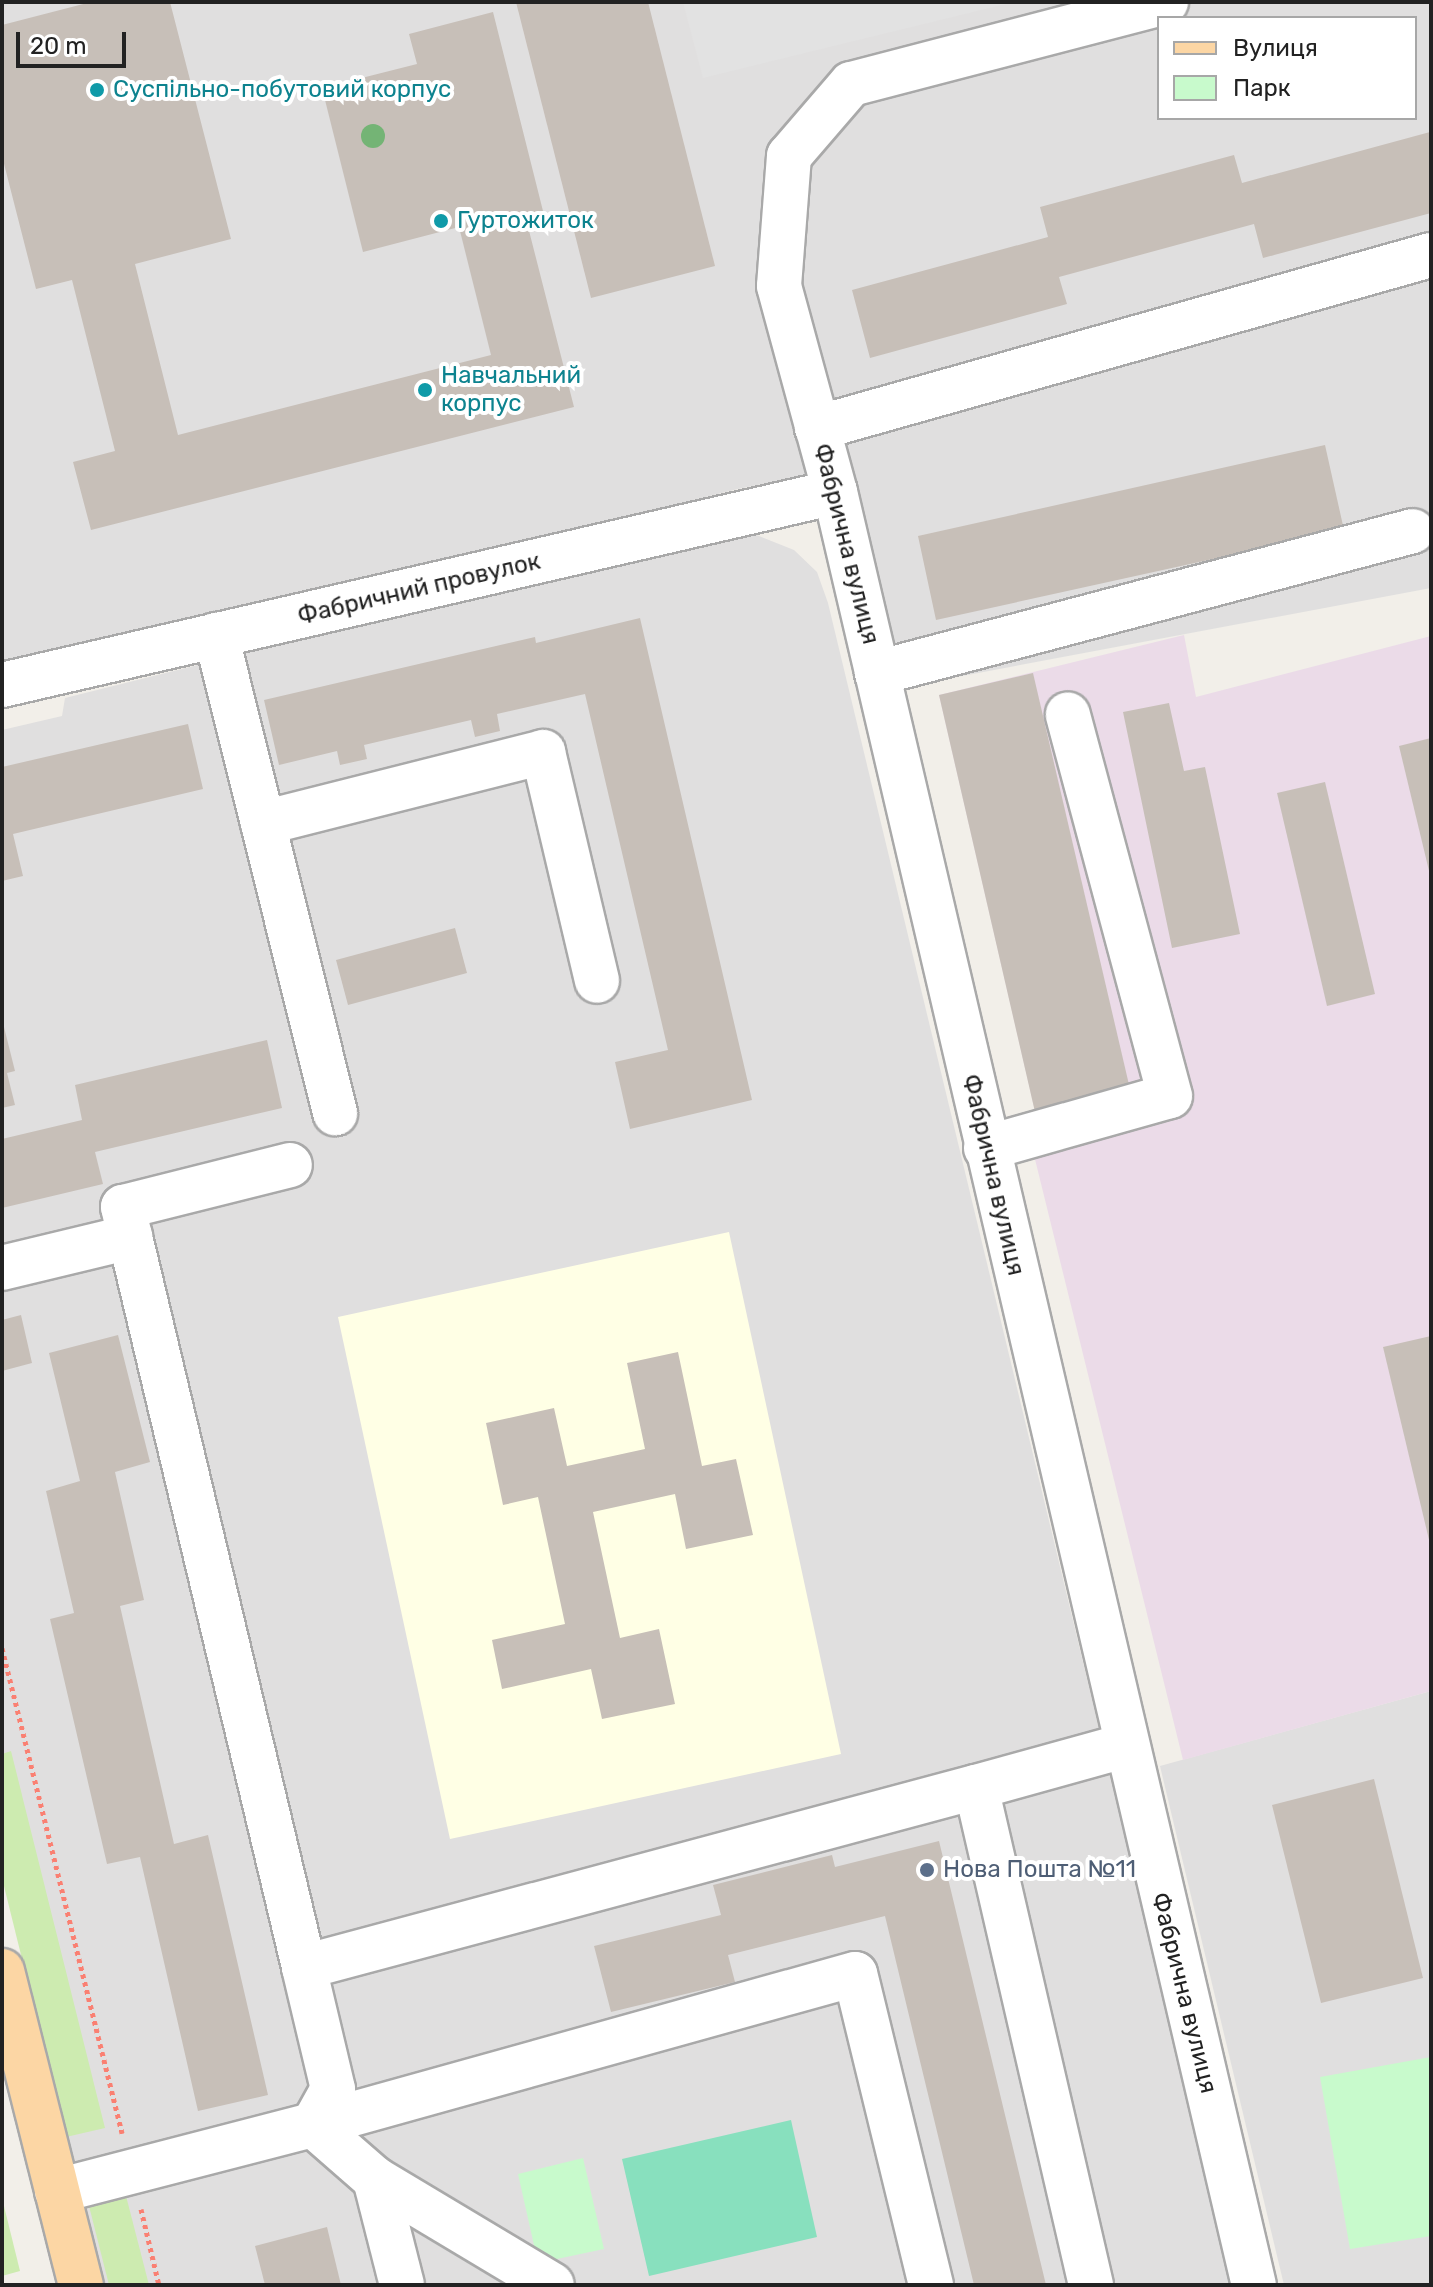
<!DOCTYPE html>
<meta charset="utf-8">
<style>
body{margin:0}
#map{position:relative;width:1433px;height:2287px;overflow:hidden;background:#f2efe9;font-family:Rubik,sans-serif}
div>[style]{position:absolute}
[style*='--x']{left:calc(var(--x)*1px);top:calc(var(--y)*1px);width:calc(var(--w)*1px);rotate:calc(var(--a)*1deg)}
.residential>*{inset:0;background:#e0dfdf}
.industrial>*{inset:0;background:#ebdbe8}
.education>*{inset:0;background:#ffffe5}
.grass>*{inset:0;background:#cdebb0}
.park>*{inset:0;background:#c8facc}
.pitch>*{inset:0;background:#88e0be}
.parking>*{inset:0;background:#e2e2e2}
.building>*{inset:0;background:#c7bfb8}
.path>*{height:5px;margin-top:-2.5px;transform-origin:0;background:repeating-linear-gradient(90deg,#fa8072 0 4px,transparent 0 8px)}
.roads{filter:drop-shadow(2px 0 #a9a9a9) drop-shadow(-2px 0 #a9a9a9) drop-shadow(0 2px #a9a9a9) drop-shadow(0 -2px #a9a9a9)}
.minor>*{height:44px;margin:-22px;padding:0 22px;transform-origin:22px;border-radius:22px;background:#fff}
.major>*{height:44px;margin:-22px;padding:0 22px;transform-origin:22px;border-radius:22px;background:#fcd6a4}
.trees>*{width:24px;height:24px;margin:-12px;border-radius:50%;background:#74b475}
.dots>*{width:22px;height:22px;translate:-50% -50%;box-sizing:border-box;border:4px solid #fff;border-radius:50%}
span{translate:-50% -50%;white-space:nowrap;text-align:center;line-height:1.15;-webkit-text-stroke:8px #fff;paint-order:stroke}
.culture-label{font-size:24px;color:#0d838f}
.left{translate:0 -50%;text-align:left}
.street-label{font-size:24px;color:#222}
.service-label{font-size:24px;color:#4e5e75}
.frame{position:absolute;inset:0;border:4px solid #222;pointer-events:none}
.legend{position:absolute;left:1157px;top:16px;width:260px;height:104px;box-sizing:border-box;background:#fff;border:2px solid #a7a7a7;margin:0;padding:10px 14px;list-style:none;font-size:24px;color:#222}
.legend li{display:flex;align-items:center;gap:16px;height:40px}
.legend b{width:40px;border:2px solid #a7a7a7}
.scale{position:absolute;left:16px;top:32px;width:110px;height:36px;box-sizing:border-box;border:4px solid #222;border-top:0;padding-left:10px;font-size:24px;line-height:28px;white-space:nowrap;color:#222;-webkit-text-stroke:6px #fff;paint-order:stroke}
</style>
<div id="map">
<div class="residential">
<div style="clip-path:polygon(evenodd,2px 2px,1431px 2px,1431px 588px,898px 688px,847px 467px,738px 489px,2px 671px,2px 2px,1159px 18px,1415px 18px,1415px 118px,1159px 118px,1159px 18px)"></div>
<div style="clip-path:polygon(754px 534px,794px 550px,817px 572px,828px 603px,1233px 2285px,105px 2285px,2px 1870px,2px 730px,62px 716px,65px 698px,719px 535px)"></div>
<div style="clip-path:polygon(1431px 1691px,1431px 2285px,1284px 2285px,1160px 1766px)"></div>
</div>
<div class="industrial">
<div style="clip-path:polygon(1184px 635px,1196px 697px,1431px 636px,1431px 1691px,1183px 1760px,1031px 1143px,1035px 1111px,939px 695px)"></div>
</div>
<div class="education">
<div style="clip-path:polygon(729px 1232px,841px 1754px,450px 1839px,338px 1317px)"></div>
</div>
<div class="grass">
<div style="clip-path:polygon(11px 1751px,105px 2128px,66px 2137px,2px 1878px,2px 1754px)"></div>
<div style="clip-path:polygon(125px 2192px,149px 2285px,109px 2285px,88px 2202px)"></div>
<div style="clip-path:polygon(2px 2198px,20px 2271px,2px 2276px)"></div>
</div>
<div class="park">
<div style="clip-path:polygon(1431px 2057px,1431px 2236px,1350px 2249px,1320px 2077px)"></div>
<div style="clip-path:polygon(583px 2158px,604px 2249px,538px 2263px,518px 2174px)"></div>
</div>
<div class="pitch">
<div style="clip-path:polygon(791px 2120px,817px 2237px,649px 2276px,622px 2159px)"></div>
</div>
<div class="parking">
<div style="clip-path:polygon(683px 2px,1014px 2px,703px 78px)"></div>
</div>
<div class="building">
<div style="clip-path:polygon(91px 2px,170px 2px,231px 239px,135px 264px,178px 435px,491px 355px,459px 227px,363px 252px,322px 88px,417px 64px,409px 34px,493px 12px,543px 211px,525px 215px,574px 407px,91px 530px,73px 462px,115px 451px,72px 280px,36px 289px,2px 156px,2px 25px)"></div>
<div style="clip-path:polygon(516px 2px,648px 2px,715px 266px,591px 298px)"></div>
<div style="clip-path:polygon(1430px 132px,1431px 213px,1263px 258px,1254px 224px,1059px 277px,1067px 304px,870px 358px,852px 290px,1048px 237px,1040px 207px,1234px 155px,1242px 183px)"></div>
<div style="clip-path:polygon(1325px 445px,1344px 530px,936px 620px,918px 536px)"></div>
<div style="clip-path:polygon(640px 618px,752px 1100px,630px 1129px,615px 1062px,668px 1050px,585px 694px,497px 714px,500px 731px,475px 737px,471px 720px,364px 745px,367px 759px,340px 765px,337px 751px,279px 765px,264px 700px,535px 637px,536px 643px)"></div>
<div style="clip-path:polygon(1033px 673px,1130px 1089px,1035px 1112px,939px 695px)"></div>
<div style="clip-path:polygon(1169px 703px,1184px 771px,1205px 767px,1240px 934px,1172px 948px,1123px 712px)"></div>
<div style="clip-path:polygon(188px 724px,203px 789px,13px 834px,23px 876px,2px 881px,2px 767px)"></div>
<div style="clip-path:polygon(1431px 738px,1431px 875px,1430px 875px,1399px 746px)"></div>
<div style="clip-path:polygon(1325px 782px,1375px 994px,1327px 1006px,1277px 793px)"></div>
<div style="clip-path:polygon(455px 928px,467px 973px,348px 1005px,336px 960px)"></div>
<div style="clip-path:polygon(2px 1019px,15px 1071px,7px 1073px,15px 1105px,2px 1108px)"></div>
<div style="clip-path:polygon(267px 1040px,282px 1108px,95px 1152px,103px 1184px,2px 1208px,2px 1139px,82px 1120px,75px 1085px)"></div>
<div style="clip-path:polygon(21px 1315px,32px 1363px,2px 1371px,2px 1320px)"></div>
<div style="clip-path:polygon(118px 1335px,150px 1462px,115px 1472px,144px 1600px,120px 1606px,174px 1844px,208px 1835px,268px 2095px,198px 2111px,140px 1857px,107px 1864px,50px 1619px,74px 1613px,46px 1491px,80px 1481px,49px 1353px)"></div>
<div style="clip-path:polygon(1431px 1336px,1431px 1544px,1430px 1544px,1383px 1347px)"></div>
<div style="clip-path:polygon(678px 1352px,702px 1466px,736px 1459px,753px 1535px,686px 1549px,675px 1494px,593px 1512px,620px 1638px,659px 1629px,675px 1704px,602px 1719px,591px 1669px,502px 1689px,492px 1640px,565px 1624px,538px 1497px,503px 1505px,486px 1423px,554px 1408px,567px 1466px,645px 1449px,627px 1363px)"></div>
<div style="clip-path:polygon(1374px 1779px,1423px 1978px,1321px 2003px,1272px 1805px)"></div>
<div style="clip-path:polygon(939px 1841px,1046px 2285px,974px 2285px,885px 1916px,728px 1955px,735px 1982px,611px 2012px,594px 1946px,721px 1915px,713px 1885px,832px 1855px,835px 1867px)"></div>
<div style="clip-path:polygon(327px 2227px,341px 2285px,265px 2285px,255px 2246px)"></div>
</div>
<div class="path">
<div style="--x:2;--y:1648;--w:500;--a:76.1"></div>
<div style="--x:141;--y:2209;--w:78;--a:76.7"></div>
</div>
<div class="roads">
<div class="minor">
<div style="--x:1166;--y:2;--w:325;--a:165.4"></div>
<div style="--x:851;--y:84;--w:95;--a:130.7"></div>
<div style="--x:789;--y:156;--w:130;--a:94.4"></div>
<div style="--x:779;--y:286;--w:213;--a:74.8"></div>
<div style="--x:835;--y:492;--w:1841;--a:76.85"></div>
<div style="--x:817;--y:428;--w:638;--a:-15.74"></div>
<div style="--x:216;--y:635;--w:493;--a:76"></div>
<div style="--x:877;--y:673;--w:554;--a:-14.84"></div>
<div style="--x:2;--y:685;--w:855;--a:-13.04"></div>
<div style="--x:263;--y:823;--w:289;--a:-14.2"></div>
<div style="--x:543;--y:752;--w:235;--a:76.7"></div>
<div style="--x:986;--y:1148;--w:191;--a:-15.8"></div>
<div style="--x:1170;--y:1096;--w:395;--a:-105"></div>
<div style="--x:130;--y:1237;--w:31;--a:-103"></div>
<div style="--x:123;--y:1207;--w:172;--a:-14.1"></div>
<div style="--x:2;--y:1268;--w:132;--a:-13.6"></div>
<div style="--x:130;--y:1237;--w:750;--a:76.59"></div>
<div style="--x:375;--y:2179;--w:109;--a:75.7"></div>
<div style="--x:57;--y:2191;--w:264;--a:-14.5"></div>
<div style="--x:313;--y:2125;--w:82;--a:41.1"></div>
<div style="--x:375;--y:2179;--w:206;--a:30.9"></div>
<div style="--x:931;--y:2285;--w:320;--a:-103.7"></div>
<div style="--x:855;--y:1974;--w:563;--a:164.43"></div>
<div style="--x:313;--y:2125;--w:41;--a:-60.9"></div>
<div style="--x:333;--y:2089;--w:125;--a:-103.4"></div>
<div style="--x:304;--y:1967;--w:696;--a:-15"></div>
<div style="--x:1091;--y:2285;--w:511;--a:-103"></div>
<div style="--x:976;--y:1787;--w:154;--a:-15.5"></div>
</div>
<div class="major">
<div style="--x:2;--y:1971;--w:324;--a:75.9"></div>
</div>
</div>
<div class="trees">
<div style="left:373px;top:136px"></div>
</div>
<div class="dots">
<div style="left:97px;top:90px;background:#0f9aa8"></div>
<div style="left:441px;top:221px;background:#0f9aa8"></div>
<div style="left:425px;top:390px;background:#0f9aa8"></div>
<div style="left:927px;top:1870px;background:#5c6f8a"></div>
</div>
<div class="culture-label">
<span class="left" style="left:113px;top:90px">Суспільно-побутовий корпус</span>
<span class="left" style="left:457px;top:221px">Гуртожиток</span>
<span class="left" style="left:441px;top:390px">Навчальний<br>корпус</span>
</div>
<div class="street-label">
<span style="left:846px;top:544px;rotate:76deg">Фабрична вулиця</span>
<span style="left:419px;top:589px;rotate:-13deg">Фабричний провулок</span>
<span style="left:993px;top:1175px;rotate:77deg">Фабрична вулиця</span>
<span style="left:1184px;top:1993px;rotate:76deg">Фабрична вулиця</span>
</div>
<div class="service-label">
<span class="left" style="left:943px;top:1870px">Нова Пошта №11</span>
</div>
<div class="frame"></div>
<ul class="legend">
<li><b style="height:10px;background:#fcd6a4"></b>Вулиця</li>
<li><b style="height:22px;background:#c8facc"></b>Парк</li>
</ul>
<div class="scale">20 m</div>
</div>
